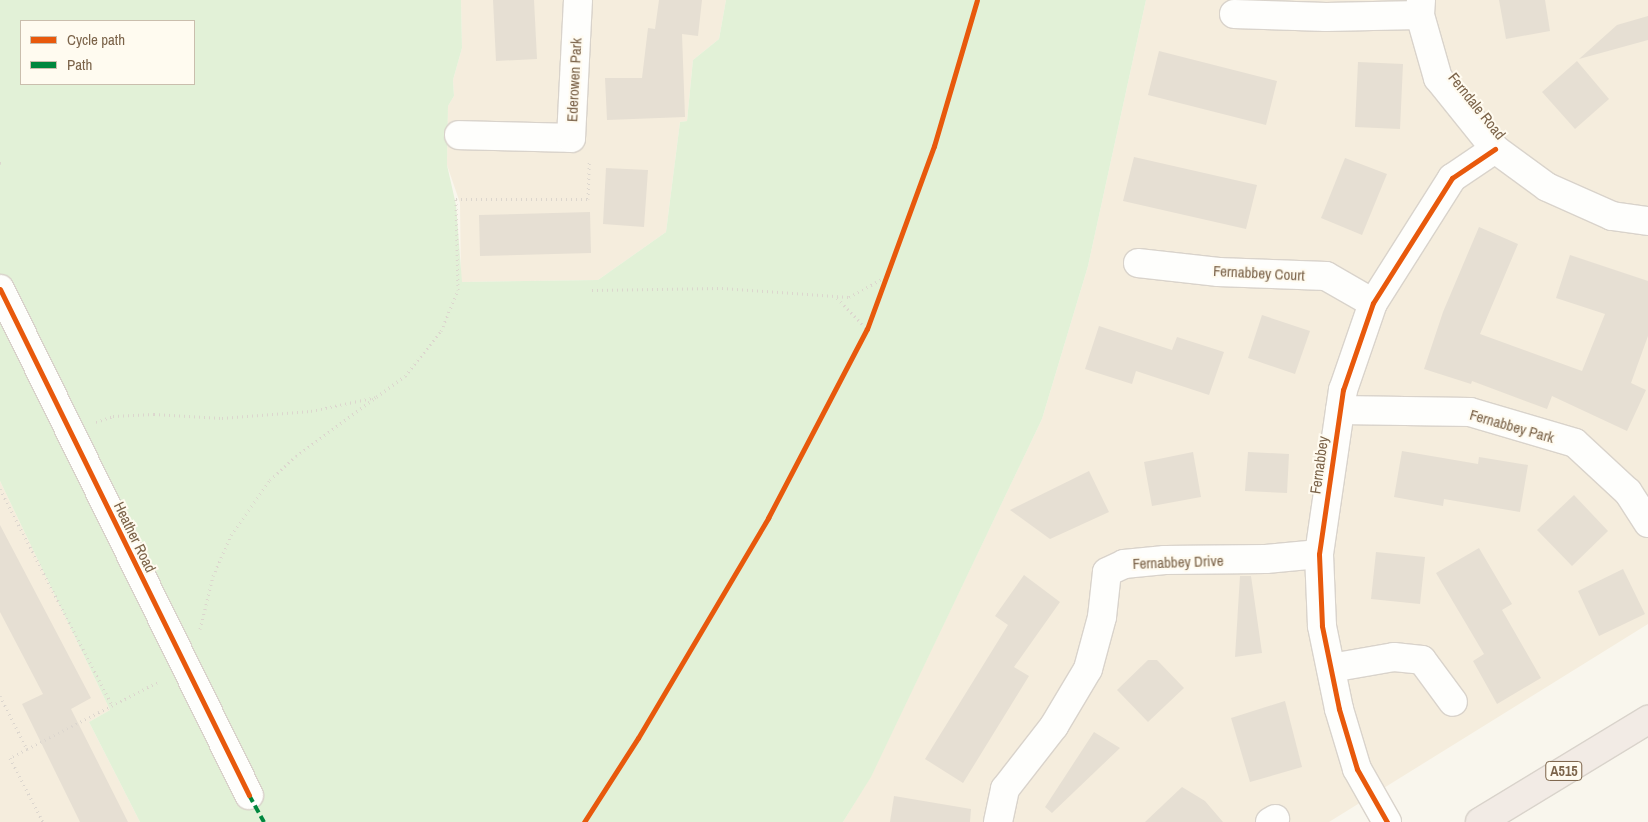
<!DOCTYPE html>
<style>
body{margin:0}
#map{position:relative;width:1648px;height:822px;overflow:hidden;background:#f9f6ed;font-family:"Archivo Narrow",sans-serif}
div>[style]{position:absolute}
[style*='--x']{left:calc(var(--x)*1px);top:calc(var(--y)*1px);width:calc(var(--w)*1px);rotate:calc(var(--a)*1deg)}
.residential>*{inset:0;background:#f5eddd}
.green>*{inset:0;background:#e2f1d7}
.building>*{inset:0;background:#e6dfd3}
.path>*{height:3px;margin-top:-1.5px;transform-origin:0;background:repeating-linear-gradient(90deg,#dcd6ce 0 1px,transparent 0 5px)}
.roads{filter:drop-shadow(1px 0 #d9d3cb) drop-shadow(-1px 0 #d9d3cb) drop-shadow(0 1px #d9d3cb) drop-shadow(0 -1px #d9d3cb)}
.minor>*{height:28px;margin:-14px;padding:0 14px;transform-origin:14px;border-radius:14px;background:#fefefc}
.highway>*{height:28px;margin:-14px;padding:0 14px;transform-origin:14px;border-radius:14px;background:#f2ebe5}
.quiet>*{height:4px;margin-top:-2px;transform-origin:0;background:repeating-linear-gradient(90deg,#00873e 0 8px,transparent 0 12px)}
.cycleway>*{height:5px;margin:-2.5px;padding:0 2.5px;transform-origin:2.5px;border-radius:2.5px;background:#e8590c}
span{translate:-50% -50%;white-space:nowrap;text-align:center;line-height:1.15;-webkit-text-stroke:4px #fffbf0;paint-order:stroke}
.shield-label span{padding:1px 4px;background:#fffbf0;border:1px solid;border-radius:4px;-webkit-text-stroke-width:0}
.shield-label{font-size:14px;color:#7b6349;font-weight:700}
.street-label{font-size:15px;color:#7b6349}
.legend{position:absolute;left:20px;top:20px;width:175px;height:65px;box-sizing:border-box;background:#fffbf0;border:1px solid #cabead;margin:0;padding:6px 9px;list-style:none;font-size:15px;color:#7b6349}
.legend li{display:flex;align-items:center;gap:10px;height:25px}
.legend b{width:25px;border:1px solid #cabead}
</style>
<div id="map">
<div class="residential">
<div style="clip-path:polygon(461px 0,726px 0,719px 39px,693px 60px,687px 121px,680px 122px,666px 232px,598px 280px,461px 282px,460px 203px,447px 165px,448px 106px,454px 96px,453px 80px,462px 48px)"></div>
<div style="clip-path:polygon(1146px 0,1648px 0,1648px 624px,1329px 822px,843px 822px,871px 776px,1042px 419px,1088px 266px)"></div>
<div style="clip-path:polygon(0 481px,110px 710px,89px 722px,140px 822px,0 822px)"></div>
</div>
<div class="green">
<div style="clip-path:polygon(evenodd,0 0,461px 0,462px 48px,453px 80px,454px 96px,448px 106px,447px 165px,456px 205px,462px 282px,598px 280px,666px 232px,680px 122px,687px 121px,693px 60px,719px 39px,726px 0,1146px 0,1088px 266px,1042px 419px,871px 777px,843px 822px,140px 822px,89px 722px,110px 710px,0 481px,0 0,21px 21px,194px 21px,194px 84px,21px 84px,21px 21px)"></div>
</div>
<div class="building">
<div style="clip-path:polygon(493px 0,534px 0,537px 59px,496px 61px)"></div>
<div style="clip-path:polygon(659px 0,702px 0,698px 36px,682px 34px,685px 117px,607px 120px,605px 78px,642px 78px,648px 28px,655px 29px)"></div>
<div style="clip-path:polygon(1499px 0,1545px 0,1550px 31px,1506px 39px)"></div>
<div style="clip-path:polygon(1648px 16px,1648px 40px,1579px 59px,1617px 25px)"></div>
<div style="clip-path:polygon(1159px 51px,1277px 81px,1266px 125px,1148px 95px)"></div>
<div style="clip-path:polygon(1577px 61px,1609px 99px,1575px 129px,1542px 92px)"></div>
<div style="clip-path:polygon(1358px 62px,1403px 64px,1400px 129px,1355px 127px)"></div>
<div style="clip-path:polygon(1134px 157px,1257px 185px,1246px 229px,1123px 201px)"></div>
<div style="clip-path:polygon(1345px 158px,1387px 174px,1362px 235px,1321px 218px)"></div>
<div style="clip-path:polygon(606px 168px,648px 170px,644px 227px,603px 224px)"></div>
<div style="clip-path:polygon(590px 212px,591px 253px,480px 256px,479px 215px)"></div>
<div style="clip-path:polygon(1479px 227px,1518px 244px,1480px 334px,1582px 371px,1605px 314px,1556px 298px,1570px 255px,1648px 281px,1648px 336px,1631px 383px,1646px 390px,1627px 431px,1552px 396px,1547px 409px,1472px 381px,1471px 384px,1424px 369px,1443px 312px)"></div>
<div style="clip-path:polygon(1262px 315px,1310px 331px,1295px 374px,1248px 358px)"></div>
<div style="clip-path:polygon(1099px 326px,1172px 350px,1177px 337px,1224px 352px,1209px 395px,1136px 371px,1132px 384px,1085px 369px)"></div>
<div style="clip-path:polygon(1402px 451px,1478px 464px,1479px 457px,1528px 465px,1520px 512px,1444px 499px,1443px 506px,1394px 497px)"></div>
<div style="clip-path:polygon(1193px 452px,1201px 497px,1152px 506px,1144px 462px)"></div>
<div style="clip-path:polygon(1248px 452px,1289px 454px,1287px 493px,1245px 491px)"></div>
<div style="clip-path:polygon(1089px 471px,1109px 512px,1050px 539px,1010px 510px)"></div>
<div style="clip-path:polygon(1574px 495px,1608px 531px,1572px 566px,1537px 530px)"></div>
<div style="clip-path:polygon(0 525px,91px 698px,71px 709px,128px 822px,80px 822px,22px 704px,43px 694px,0 612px)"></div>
<div style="clip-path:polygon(1479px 548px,1512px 604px,1502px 610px,1541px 678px,1497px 704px,1473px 661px,1484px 654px,1436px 573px)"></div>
<div style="clip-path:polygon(1376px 552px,1425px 557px,1420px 604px,1371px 599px)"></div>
<div style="clip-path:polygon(1623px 569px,1645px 614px,1599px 636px,1578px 591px)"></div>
<div style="clip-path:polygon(1024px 575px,1060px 602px,1014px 667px,1029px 676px,963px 783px,925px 759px,1008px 625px,995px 616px)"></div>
<div style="clip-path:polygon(1240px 576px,1251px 576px,1262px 653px,1235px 657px)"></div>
<div style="clip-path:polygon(1148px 660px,1157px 660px,1184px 688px,1148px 722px,1117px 690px)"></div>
<div style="clip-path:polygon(1285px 701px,1302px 767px,1250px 782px,1231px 718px)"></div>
<div style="clip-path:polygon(1094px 732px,1120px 748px,1052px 813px,1045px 807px)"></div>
<div style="clip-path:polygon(1182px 787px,1205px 801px,1223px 822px,1145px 822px)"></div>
<div style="clip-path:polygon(894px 796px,971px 809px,970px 822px,890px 822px)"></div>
</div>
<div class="path">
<div style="--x:0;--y:163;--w:3;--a:-18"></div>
<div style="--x:592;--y:290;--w:130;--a:-0.9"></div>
<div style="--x:722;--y:288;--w:127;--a:4.1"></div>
<div style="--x:849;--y:297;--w:46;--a:-28.8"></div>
<div style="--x:837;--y:298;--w:43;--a:45.9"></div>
<div style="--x:96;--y:422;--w:18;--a:-19"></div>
<div style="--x:113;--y:416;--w:41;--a:-2.8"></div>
<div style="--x:154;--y:414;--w:68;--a:3.4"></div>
<div style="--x:222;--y:418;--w:89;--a:-4.5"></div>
<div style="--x:311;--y:411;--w:67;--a:-12"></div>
<div style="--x:0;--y:489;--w:243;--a:62.6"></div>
<div style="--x:200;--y:629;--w:55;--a:-76.2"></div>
<div style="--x:213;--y:576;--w:45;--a:-66.3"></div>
<div style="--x:231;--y:535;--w:67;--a:-54.7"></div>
<div style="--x:270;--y:480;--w:35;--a:-43"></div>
<div style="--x:296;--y:456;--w:135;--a:-36.3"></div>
<div style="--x:405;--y:376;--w:58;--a:-51.3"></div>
<div style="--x:441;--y:331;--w:44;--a:-67.5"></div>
<div style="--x:458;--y:290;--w:91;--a:-91.3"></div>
<div style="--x:456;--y:199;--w:132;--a:0"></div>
<div style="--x:588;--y:199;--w:38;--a:-88"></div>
<div style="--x:0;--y:696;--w:59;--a:63"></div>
<div style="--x:27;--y:749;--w:149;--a:-27.1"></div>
<div style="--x:27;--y:749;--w:19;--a:152"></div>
<div style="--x:10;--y:758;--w:72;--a:62.7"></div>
</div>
<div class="roads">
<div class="minor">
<div style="--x:1421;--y:0;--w:15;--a:94"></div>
<div style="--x:1420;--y:15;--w:66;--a:74.1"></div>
<div style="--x:1438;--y:78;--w:91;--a:51.2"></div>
<div style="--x:1495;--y:149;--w:64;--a:36.2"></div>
<div style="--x:1547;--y:187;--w:71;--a:24"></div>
<div style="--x:1612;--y:216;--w:36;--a:8"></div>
<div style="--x:1234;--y:14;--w:92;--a:1.9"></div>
<div style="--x:1326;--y:17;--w:94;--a:-1.2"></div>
<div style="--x:459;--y:135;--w:112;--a:1.5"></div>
<div style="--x:571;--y:138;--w:138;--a:-87.1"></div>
<div style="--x:1138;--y:263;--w:81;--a:6.4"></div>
<div style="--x:1218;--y:272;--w:108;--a:2.1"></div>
<div style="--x:1326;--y:276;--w:54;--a:29.9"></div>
<div style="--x:0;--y:289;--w:564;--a:63.8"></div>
<div style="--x:1340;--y:410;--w:130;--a:0.9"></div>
<div style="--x:1470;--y:412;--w:109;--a:16.4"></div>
<div style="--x:1575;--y:443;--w:72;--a:42.8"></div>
<div style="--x:1628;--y:492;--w:37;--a:57"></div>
<div style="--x:1331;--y:668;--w:64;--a:-9.9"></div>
<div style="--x:1394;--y:657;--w:28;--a:6"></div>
<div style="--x:1422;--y:660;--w:52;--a:53.6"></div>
<div style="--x:998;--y:822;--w:34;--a:-78"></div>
<div style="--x:1005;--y:789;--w:80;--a:-52.1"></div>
<div style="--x:1054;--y:726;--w:66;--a:-59.2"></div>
<div style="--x:1088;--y:669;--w:54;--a:-74.9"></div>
<div style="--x:1102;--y:617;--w:45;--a:-83.7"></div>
<div style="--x:1107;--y:572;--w:19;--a:-25"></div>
<div style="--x:1124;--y:564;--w:41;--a:-5.6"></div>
<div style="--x:1165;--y:560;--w:101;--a:-0.6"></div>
<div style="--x:1266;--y:559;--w:53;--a:-5.4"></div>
<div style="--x:1270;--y:822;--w:6;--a:-31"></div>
<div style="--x:1387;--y:822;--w:61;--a:-119.5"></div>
<div style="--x:1357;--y:769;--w:63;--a:-106.7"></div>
<div style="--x:1339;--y:709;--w:85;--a:-101.6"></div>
<div style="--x:1322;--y:626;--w:72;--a:-92.4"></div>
<div style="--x:1319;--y:554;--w:166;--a:-81.7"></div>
<div style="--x:1343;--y:390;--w:92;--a:-71"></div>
<div style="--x:1373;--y:303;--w:148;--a:-57.7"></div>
<div style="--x:1452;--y:178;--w:52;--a:-34"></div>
</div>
<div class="highway">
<div style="--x:1480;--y:822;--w:197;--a:-31.3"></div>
</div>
</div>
<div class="quiet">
<div style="--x:249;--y:795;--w:31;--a:61"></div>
</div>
<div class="cycleway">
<div style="--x:0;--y:289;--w:564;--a:63.8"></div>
<div style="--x:584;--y:822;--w:100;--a:-57.3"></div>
<div style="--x:638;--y:738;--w:256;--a:-59.4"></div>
<div style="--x:768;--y:518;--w:213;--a:-62.4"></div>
<div style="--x:867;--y:329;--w:195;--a:-69.9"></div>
<div style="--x:934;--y:146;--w:152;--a:-73.6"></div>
<div style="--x:1387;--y:822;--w:61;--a:-119.5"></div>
<div style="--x:1357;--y:769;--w:63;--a:-106.7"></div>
<div style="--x:1339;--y:709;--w:85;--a:-101.6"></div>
<div style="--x:1322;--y:626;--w:72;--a:-92.4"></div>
<div style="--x:1319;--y:554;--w:166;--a:-81.7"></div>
<div style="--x:1343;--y:390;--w:92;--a:-71"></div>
<div style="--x:1373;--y:303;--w:148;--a:-57.7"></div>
<div style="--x:1452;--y:178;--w:52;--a:-34"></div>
</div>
<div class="shield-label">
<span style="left:1564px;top:771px">A515</span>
</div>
<div class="street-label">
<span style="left:574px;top:80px;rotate:-87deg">Ederowen Park</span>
<span style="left:1477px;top:106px;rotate:51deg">Ferndale Road</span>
<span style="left:1259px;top:273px;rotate:3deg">Fernabbey Court</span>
<span style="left:1512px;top:426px;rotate:16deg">Fernabbey Park</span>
<span style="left:1319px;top:465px;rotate:-82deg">Fernabbey</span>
<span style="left:135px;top:537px;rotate:64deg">Heather Road</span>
<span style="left:1178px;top:562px;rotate:-2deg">Fernabbey Drive</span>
</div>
<ul class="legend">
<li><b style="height:6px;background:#e8590c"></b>Cycle path</li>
<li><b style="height:6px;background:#00873e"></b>Path</li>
</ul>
</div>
